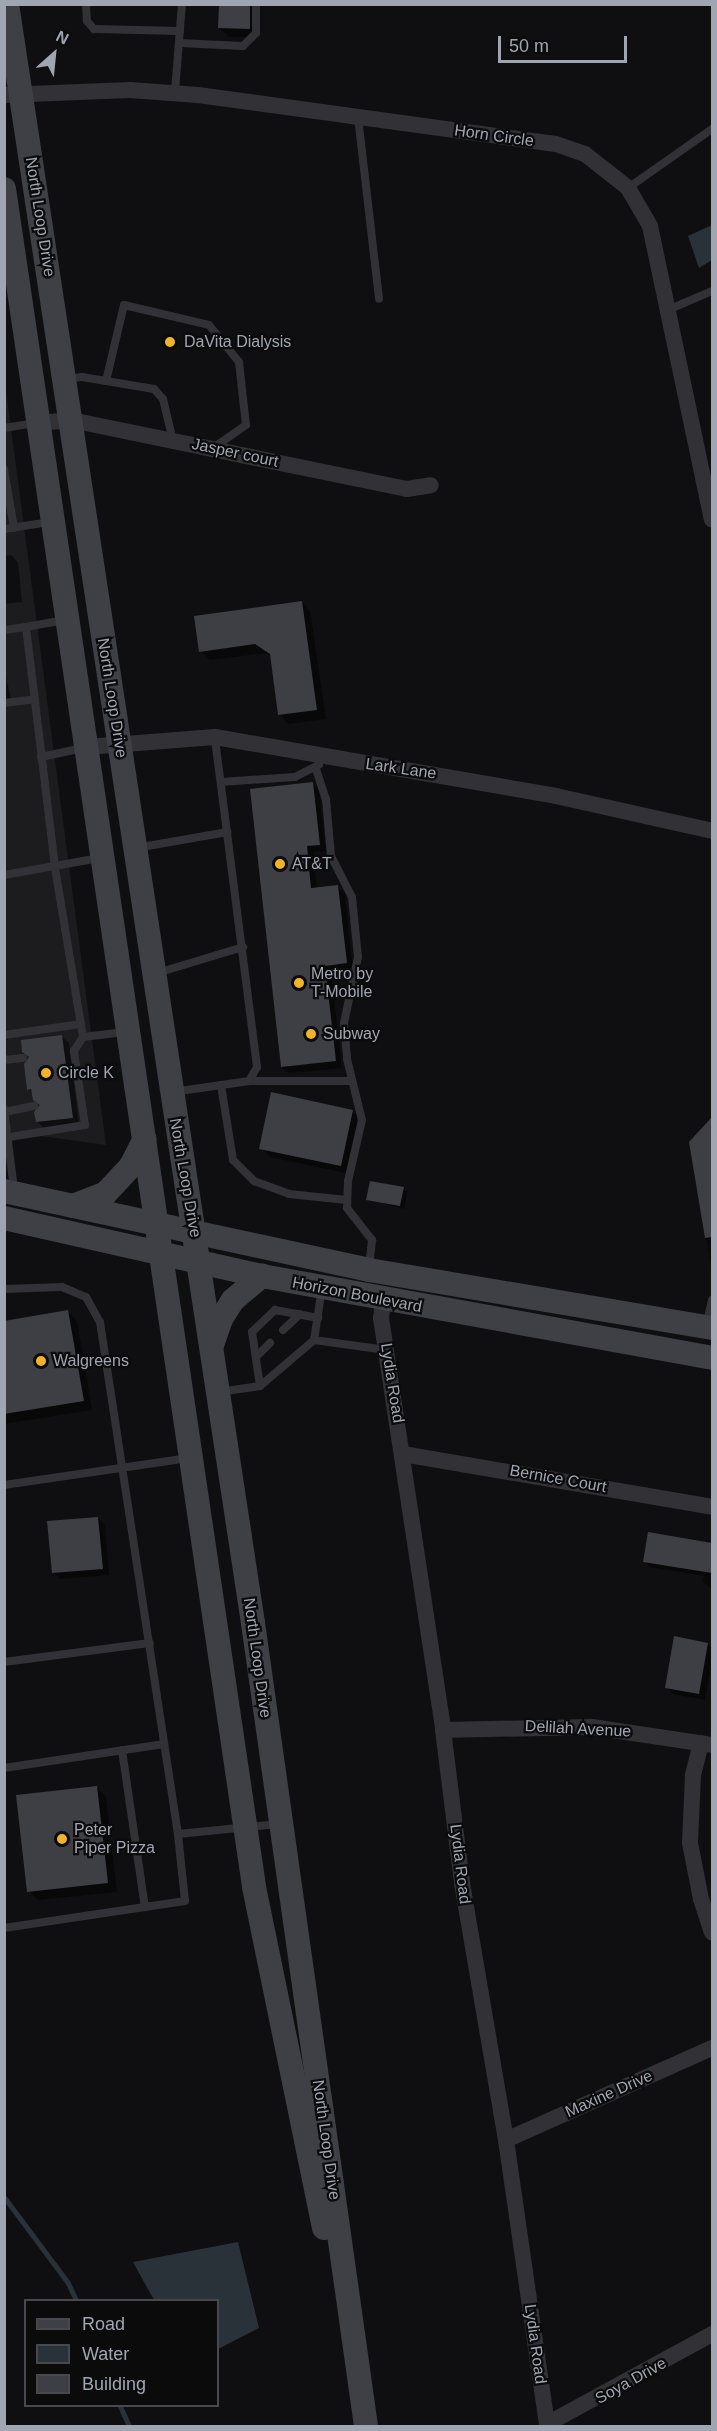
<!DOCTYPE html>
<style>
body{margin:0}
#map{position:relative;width:717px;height:2431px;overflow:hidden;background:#0f0f11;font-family:Helvetica,sans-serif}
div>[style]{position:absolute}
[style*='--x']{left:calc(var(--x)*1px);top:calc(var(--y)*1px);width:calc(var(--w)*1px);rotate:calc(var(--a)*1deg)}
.built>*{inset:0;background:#1c1c1e}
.water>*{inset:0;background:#293239}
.shadow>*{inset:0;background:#0007}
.stream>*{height:5px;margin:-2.5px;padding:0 2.5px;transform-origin:2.5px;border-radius:2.5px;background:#293239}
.building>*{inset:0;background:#3e3f44}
.lane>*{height:8px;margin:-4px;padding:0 4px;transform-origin:4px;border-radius:4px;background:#313136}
.street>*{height:16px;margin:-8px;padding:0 8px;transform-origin:8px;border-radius:8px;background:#313136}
.secondary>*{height:24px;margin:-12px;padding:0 12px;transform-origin:12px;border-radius:12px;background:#3f4046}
.dots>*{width:16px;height:16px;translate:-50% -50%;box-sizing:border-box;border:3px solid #0b0b0c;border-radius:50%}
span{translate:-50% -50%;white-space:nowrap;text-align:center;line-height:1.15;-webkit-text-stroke:4.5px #0b0b0c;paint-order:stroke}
.street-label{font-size:16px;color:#a0a5b2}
.poi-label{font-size:16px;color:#a0a5b2}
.left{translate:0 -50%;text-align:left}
.frame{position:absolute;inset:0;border:6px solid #a0a5b2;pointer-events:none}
.legend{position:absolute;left:24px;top:2299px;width:195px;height:108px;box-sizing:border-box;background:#0b0b0c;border:2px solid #47494e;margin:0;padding:8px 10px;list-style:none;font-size:18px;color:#a0a5b2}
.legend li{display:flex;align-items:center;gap:12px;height:30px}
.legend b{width:30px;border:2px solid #47494e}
.north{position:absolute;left:24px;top:24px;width:60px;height:60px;-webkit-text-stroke:4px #0b0b0c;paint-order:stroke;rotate:27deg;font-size:16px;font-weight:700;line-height:24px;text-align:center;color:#a0a5b2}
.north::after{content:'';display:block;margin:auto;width:21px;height:27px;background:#a0a5b2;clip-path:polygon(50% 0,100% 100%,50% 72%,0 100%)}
.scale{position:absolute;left:498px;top:36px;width:129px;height:27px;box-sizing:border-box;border:3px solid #a0a5b2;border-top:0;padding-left:8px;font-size:18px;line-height:21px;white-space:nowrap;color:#a0a5b2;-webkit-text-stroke:4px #0b0b0c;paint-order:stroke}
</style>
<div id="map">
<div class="built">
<div style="clip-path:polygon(5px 383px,106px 1145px,5px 1131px)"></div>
</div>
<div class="water">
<div style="clip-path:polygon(712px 225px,712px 260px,699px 268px,688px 236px)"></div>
<div style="clip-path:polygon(238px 2242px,259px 2328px,218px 2349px,218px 2300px,154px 2300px,133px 2262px)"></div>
</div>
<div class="shadow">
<div style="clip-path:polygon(220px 4px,258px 4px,258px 37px,229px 37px,219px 28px)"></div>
<div style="clip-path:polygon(11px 555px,18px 562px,22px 602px,4px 604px,4px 556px)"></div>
<div style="clip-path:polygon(301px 602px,310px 611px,326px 719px,289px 724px,280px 715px,272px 657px,266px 653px,210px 660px,201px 651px)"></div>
<div style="clip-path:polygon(4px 668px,11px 699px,4px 700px)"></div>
<div style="clip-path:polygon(312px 783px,319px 790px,326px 851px,313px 852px,317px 889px,338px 887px,345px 894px,353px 970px,331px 972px,342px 1068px,289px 1073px,282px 1067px)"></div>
<div style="clip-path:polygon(62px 1037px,69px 1043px,79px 1124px,44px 1128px,37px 1122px,46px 1111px,29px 1089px)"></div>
<div style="clip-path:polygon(352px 1111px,361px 1120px,350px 1174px,270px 1157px,261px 1148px)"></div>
<div style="clip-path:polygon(712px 1119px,712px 1273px,691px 1142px)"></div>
<div style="clip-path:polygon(403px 1188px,407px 1193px,404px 1209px,368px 1199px)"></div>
<div style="clip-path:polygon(68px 1312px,77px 1321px,92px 1410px,4px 1424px,4px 1323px)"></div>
<div style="clip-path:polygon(98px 1518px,105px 1525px,109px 1575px,60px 1579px,53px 1572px)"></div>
<div style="clip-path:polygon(649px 1534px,712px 1543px,712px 1589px,703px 1582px,704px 1576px,650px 1567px,644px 1561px)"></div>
<div style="clip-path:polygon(708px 1644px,712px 1649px,712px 1661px,705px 1700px,673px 1694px,667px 1687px)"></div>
<div style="clip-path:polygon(97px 1788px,106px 1797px,117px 1892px,38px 1900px,29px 1891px)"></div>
</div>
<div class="stream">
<div style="--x:4;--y:2197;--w:107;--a:53.3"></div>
<div style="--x:68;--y:2283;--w:19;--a:65"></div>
<div style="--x:120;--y:2406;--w:22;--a:66"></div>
</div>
<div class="building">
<div style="clip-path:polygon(219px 4px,250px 4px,250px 29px,218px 28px)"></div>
<div style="clip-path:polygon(302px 601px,317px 710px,278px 715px,270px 654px,255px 644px,199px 652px,194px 616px)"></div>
<div style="clip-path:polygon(313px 782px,320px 845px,307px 846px,311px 888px,338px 885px,347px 963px,325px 966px,336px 1061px,281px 1067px,250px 789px)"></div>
<div style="clip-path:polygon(62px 1035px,73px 1118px,36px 1122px,34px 1112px,40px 1105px,33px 1100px,31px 1089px,27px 1090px,24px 1064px,29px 1057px,22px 1052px,21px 1040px)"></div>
<div style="clip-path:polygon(271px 1092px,353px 1110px,341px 1166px,259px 1149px)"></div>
<div style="clip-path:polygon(712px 1117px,712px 1237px,705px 1238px,689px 1142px)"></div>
<div style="clip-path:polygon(370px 1181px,404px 1187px,400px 1206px,366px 1200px)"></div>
<div style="clip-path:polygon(68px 1310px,84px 1401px,4px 1414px,4px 1321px)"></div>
<div style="clip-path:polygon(98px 1517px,103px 1569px,52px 1573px,47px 1521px)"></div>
<div style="clip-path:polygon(648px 1532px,712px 1543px,712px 1573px,643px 1562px)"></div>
<div style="clip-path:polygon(674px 1636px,708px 1643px,699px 1694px,665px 1688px)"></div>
<div style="clip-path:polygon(97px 1786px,108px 1883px,27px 1892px,16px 1795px)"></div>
</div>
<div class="lane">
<div style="--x:86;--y:4;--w:17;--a:87"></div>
<div style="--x:87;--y:21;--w:11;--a:49"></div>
<div style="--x:94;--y:29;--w:86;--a:1.3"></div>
<div style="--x:179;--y:43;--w:64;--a:2.7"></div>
<div style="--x:243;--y:46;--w:18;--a:-45"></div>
<div style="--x:256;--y:33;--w:29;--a:-90"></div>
<div style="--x:175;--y:92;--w:88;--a:-85.5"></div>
<div style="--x:358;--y:117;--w:183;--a:83.4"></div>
<div style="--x:628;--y:188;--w:103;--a:-35.1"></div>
<div style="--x:670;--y:309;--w:46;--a:-23.2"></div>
<div style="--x:65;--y:379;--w:17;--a:-7"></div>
<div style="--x:82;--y:377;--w:73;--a:9.5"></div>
<div style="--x:154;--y:389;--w:13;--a:48"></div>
<div style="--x:163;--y:399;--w:43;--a:76.6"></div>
<div style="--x:106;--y:381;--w:78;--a:-76.7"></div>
<div style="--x:124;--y:305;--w:87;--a:13.2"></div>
<div style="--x:209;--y:325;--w:48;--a:51"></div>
<div style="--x:239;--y:362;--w:63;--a:83.7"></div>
<div style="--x:246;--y:425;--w:40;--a:145.1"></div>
<div style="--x:4;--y:428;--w:31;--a:-9"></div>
<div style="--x:4;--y:469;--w:60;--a:80.4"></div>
<div style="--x:4;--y:529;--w:47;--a:-8.7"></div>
<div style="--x:65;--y:620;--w:40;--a:170"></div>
<div style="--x:26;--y:627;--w:243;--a:83.1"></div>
<div style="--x:55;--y:868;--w:171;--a:80.6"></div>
<div style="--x:83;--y:1037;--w:42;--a:-6.8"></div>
<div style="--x:4;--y:630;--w:22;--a:-8"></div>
<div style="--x:4;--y:703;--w:31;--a:-7"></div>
<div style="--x:41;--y:757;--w:43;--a:-12.1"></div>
<div style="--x:316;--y:769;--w:32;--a:72"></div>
<div style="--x:326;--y:799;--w:57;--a:85"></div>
<div style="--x:331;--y:856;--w:46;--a:62.9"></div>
<div style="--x:352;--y:897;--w:60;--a:84.3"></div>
<div style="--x:358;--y:957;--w:67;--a:102"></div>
<div style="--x:344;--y:1023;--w:36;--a:85"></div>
<div style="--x:347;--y:1059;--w:63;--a:76.2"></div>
<div style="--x:362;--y:1120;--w:63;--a:102.9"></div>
<div style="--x:348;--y:1181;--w:27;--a:92"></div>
<div style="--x:347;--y:1208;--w:41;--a:52"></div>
<div style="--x:372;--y:1240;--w:29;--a:96"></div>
<div style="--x:221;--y:782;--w:74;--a:-3.9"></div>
<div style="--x:295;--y:777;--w:27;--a:-27"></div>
<div style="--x:136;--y:848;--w:93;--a:-9.9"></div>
<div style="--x:4;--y:875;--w:97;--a:-10.1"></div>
<div style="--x:157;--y:973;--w:90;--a:-16.8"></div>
<div style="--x:4;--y:1035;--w:78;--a:-8.1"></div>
<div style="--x:4;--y:1060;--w:19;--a:-6"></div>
<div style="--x:249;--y:1081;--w:103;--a:0"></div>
<div style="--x:221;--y:1085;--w:76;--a:80.9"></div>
<div style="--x:233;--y:1160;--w:30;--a:45"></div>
<div style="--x:254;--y:1181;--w:37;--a:20"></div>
<div style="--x:289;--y:1194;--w:58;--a:5.9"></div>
<div style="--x:173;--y:1092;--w:77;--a:-8.2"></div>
<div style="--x:249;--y:1081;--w:16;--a:-60"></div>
<div style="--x:257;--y:1067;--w:333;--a:-97.3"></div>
<div style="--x:4;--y:1109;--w:81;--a:82.9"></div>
<div style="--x:5;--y:1112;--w:30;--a:-12"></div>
<div style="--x:9;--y:1137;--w:77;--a:-9"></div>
<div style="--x:85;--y:1125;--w:75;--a:-98.5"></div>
<div style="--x:74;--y:1051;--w:17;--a:-57"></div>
<div style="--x:4;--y:1289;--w:58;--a:-2"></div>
<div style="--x:62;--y:1287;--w:26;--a:23"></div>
<div style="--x:86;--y:1297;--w:29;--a:61"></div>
<div style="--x:100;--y:1322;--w:518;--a:81.34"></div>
<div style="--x:178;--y:1834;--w:101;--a:-5.7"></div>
<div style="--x:706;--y:1326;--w:27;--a:-77"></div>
<div style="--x:283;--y:1330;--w:23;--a:-43"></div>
<div style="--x:314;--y:1340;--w:53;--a:-81.3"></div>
<div style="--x:256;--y:1357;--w:20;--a:-45"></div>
<div style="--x:260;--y:1386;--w:55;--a:-98.4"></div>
<div style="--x:252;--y:1332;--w:32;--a:-44"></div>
<div style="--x:275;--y:1310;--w:44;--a:10.5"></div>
<div style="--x:219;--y:1392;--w:41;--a:-8.3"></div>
<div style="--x:260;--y:1386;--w:71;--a:-40.4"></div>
<div style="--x:314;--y:1340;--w:73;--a:7.9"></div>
<div style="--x:4;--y:1485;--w:187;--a:-8.3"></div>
<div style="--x:4;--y:1662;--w:147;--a:-7.4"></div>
<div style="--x:122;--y:1750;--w:159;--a:81.7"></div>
<div style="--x:4;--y:1768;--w:162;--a:-8.5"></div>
<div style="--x:4;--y:1928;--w:183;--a:-8.5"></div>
<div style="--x:185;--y:1901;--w:67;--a:-96"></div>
</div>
<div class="street">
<div style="--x:4;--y:95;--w:126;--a:-2.3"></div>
<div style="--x:130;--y:90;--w:68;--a:4.2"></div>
<div style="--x:198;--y:95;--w:361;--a:7.8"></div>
<div style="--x:556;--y:144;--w:31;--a:19"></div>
<div style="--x:585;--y:154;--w:55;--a:38.3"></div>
<div style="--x:628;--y:188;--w:44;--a:59.9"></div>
<div style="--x:650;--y:226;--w:300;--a:78.1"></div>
<div style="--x:38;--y:423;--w:33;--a:-5"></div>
<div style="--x:71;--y:420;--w:343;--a:11.6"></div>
<div style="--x:407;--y:489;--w:24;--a:-9"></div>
<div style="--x:87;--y:747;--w:128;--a:-4.5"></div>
<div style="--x:215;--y:737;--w:346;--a:9.8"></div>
<div style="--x:556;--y:796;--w:160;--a:12.6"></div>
<div style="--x:383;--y:1300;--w:18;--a:96"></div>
<div style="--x:381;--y:1318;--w:417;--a:81.4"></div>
<div style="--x:443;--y:1730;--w:154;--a:82.9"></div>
<div style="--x:462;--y:1883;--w:261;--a:80.3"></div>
<div style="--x:506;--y:2140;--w:289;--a:81.8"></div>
<div style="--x:403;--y:1454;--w:314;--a:9.7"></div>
<div style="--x:443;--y:1730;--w:149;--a:-1.2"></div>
<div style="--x:592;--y:1727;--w:121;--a:8.5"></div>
<div style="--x:701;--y:1743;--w:34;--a:104"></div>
<div style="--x:693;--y:1776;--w:67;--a:92.6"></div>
<div style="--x:690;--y:1843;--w:57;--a:78.9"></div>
<div style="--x:701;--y:1899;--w:35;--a:72"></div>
<div style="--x:506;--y:2140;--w:226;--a:-24.1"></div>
<div style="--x:547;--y:2424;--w:188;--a:-28.6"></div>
</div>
<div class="secondary">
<div style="--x:7;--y:4;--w:1638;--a:81.36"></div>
<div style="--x:253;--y:1623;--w:811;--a:81.99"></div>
<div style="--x:4;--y:189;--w:1716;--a:81.62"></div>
<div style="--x:254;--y:1887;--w:348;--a:78.4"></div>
<div style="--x:4;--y:1191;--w:373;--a:12.2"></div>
<div style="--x:369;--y:1270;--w:348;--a:9.6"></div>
<div style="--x:73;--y:1206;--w:34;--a:-21"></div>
<div style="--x:105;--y:1194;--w:38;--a:-47"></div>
<div style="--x:131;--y:1166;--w:30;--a:-63"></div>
<div style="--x:4;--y:1218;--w:264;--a:12.7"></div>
<div style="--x:262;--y:1276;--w:457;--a:10.3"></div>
<div style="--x:212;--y:1345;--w:28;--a:-71"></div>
<div style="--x:221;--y:1319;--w:22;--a:-58"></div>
<div style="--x:233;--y:1300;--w:38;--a:-40"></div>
</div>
<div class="dots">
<div style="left:170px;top:342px;background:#f1b327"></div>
<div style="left:280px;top:864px;background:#f1b327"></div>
<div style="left:299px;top:983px;background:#f1b327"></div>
<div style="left:311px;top:1034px;background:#f1b327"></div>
<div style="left:46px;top:1073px;background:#f1b327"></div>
<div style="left:41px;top:1361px;background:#f1b327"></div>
<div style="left:62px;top:1839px;background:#f1b327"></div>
</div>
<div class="street-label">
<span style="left:494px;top:136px;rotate:8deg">Horn Circle</span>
<span style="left:40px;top:217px;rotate:81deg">North Loop Drive</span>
<span style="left:235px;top:453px;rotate:12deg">Jasper court</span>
<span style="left:112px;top:698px;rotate:81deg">North Loop Drive</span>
<span style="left:401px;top:769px;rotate:8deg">Lark Lane</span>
<span style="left:185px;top:1178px;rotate:80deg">North Loop Drive</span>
<span style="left:357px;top:1295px;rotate:11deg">Horizon Boulevard</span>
<span style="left:392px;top:1383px;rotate:81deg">Lydia Road</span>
<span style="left:558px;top:1479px;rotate:10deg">Bernice Court</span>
<span style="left:257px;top:1658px;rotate:82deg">North Loop Drive</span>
<span style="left:578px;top:1729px;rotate:3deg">Delilah Avenue</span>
<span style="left:460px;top:1864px;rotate:83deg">Lydia Road</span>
<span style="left:609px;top:2094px;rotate:-24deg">Maxine Drive</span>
<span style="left:326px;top:2140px;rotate:82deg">North Loop Drive</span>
<span style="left:535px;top:2344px;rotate:82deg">Lydia Road</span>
<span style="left:631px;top:2381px;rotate:-29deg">Soya Drive</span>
</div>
<div class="poi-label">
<span class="left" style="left:184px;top:342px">DaVita Dialysis</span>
<span class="left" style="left:292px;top:864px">AT&amp;T</span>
<span class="left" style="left:311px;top:983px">Metro by<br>T-Mobile</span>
<span class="left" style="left:323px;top:1034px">Subway</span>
<span class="left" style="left:58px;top:1073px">Circle K</span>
<span class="left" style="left:53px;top:1361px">Walgreens</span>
<span class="left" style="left:74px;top:1839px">Peter<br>Piper Pizza</span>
</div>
<div class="frame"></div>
<ul class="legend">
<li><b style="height:8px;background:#3f4046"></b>Road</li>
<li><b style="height:16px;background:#293239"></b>Water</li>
<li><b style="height:16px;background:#3e3f44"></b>Building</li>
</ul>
<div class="north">N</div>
<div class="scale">50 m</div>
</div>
